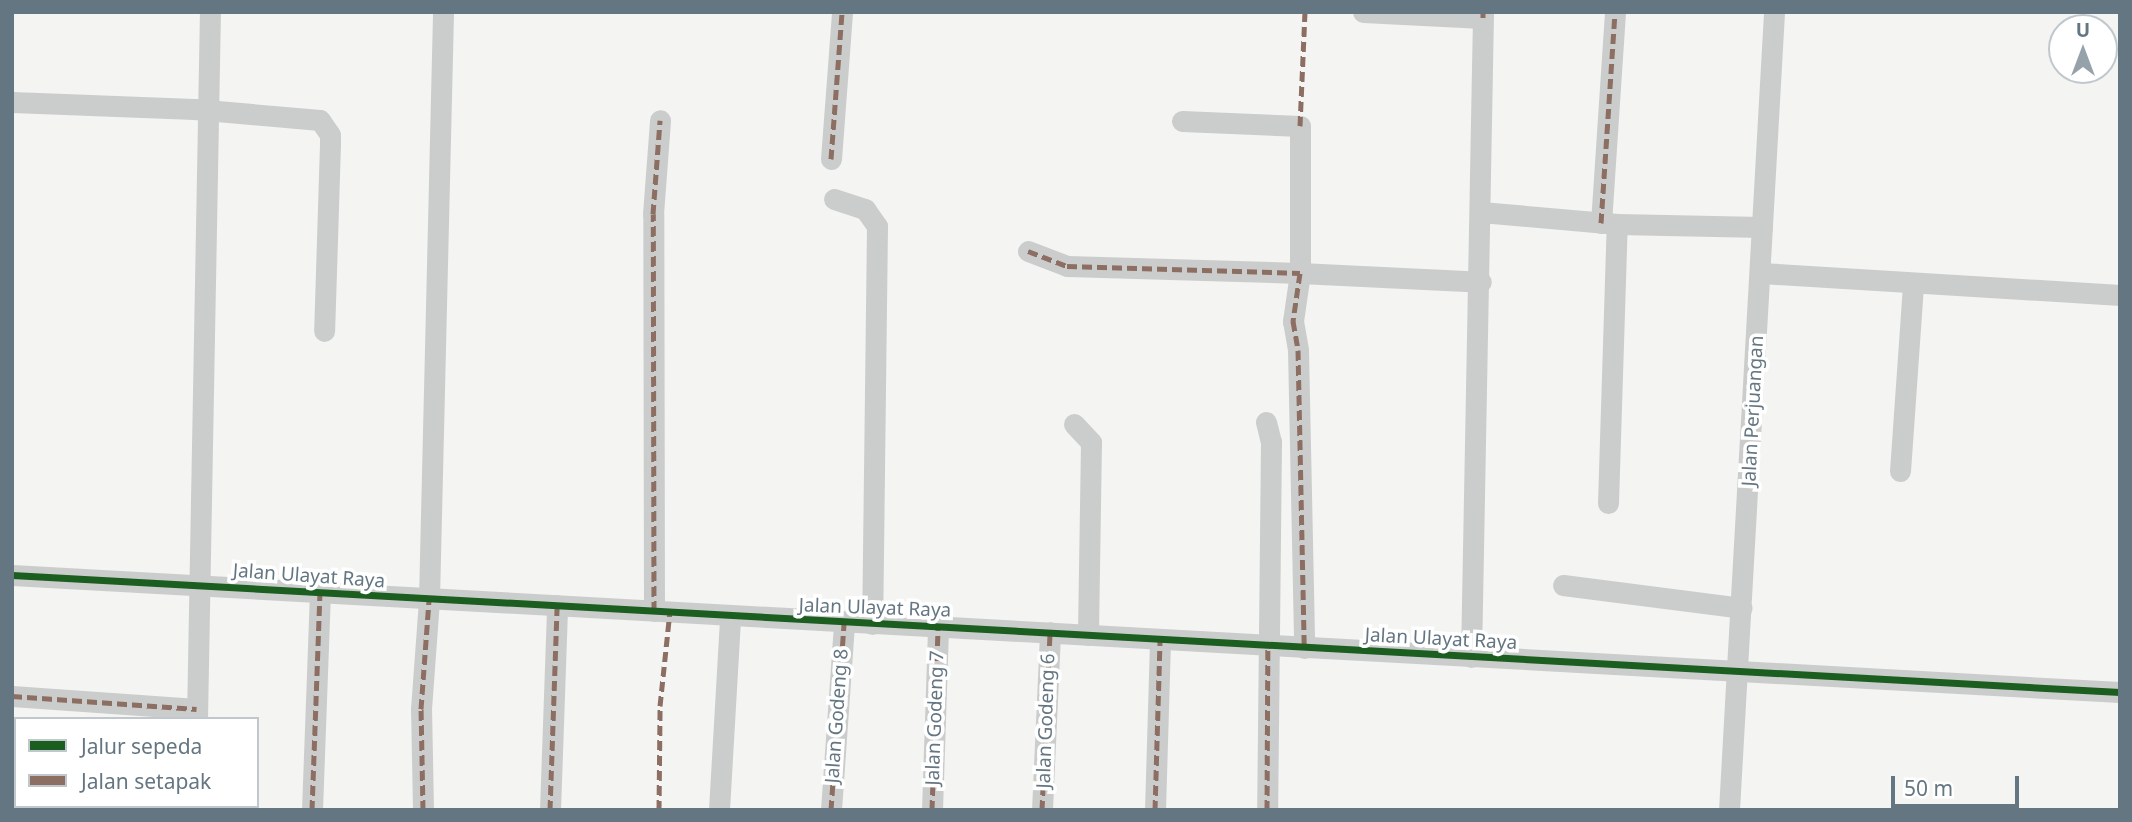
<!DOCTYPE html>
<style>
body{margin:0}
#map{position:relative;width:2132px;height:822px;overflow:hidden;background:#f4f4f2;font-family:"Noto Sans",sans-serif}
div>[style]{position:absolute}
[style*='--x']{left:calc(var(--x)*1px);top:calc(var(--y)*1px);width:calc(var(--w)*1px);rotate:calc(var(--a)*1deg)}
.minor>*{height:21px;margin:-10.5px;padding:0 10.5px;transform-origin:10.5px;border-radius:10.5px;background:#cbcdcd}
.quiet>*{height:5px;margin-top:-2.5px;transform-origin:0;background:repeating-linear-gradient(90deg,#8d6e63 0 10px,transparent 0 15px)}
.cycleway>*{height:7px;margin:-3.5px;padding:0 3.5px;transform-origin:3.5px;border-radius:3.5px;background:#1b5e20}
span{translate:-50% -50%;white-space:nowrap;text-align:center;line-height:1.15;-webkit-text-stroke:7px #fff;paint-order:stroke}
.street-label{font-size:19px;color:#647682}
.frame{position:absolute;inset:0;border:14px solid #647682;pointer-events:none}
.legend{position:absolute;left:14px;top:717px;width:245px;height:91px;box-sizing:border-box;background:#fff;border:2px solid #c1c8cd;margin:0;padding:9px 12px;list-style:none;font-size:21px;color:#647682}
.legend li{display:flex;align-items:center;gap:14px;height:35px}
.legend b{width:35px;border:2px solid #c1c8cd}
.north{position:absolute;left:2048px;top:14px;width:70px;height:70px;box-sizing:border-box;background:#fff;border:2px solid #c1c8cd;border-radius:50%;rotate:0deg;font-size:19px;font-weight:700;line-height:28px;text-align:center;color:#647682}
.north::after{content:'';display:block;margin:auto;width:24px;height:32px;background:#96a2a9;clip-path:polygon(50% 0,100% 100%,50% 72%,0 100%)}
.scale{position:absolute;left:1891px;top:776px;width:128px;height:32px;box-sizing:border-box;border:4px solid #647682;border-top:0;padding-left:9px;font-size:21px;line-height:24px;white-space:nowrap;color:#647682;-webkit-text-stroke:5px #fff;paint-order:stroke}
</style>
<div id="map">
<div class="minor">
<div style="--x:1363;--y:12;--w:120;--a:2.9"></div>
<div style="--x:12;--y:102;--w:182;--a:2.2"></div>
<div style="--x:194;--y:109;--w:126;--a:5"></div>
<div style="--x:320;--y:120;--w:18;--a:56"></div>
<div style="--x:330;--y:135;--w:9;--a:90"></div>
<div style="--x:330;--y:144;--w:187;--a:91.8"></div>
<div style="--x:1182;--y:121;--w:118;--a:2.4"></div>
<div style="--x:1300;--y:126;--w:147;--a:90"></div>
<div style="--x:1300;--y:273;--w:181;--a:2.8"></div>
<div style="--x:831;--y:159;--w:147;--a:-85.7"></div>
<div style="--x:834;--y:199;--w:33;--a:18"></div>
<div style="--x:865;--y:209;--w:21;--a:55"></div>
<div style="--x:877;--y:226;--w:398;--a:90.7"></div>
<div style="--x:1481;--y:212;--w:137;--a:5"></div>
<div style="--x:1617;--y:224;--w:145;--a:1.2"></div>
<div style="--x:1601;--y:223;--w:211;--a:-86.2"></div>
<div style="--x:1028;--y:251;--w:42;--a:21"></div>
<div style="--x:1067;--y:266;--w:233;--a:1.7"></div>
<div style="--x:1300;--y:273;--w:49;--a:98.3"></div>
<div style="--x:1293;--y:321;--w:29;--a:80"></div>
<div style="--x:1298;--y:350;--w:298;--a:88.8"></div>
<div style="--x:1761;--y:273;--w:360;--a:3.5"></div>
<div style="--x:1266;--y:422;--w:21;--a:76"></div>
<div style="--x:1271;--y:442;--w:368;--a:90.6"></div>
<div style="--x:1074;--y:424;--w:25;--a:47"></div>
<div style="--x:1091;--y:442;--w:193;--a:90.9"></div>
<div style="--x:1900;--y:471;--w:187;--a:-86"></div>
<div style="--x:1608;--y:503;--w:279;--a:-88.2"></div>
<div style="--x:12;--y:575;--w:2111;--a:3.18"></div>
<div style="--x:1563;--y:585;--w:180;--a:7.3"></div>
<div style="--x:654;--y:611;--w:397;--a:-90.1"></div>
<div style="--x:653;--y:214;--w:94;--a:-85.7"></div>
<div style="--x:1471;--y:657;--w:645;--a:-88.93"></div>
<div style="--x:12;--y:696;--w:185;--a:4"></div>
<div style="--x:197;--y:719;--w:707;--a:-88.95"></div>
<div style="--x:12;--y:808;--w:31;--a:4"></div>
<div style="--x:196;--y:810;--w:4;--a:-90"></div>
<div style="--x:312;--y:810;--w:216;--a:-87.9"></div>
<div style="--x:423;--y:810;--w:101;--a:-91.1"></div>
<div style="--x:421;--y:709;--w:110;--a:-85.8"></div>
<div style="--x:429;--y:599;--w:587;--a:-88.63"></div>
<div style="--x:550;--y:810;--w:205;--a:-88"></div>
<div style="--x:719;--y:810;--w:193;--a:-86.7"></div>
<div style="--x:831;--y:810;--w:187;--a:-86"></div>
<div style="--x:932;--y:810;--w:184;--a:-88.1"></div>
<div style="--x:1042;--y:810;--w:178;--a:-87.4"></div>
<div style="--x:1155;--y:810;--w:171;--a:-88.3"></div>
<div style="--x:1729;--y:810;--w:799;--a:-86.77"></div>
</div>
<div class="quiet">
<div style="--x:1483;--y:18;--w:6;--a:-90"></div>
<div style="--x:1300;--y:126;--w:114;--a:-87.5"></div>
<div style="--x:831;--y:159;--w:147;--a:-85.7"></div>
<div style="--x:1601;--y:223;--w:211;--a:-86.2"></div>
<div style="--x:1028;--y:251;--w:42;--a:21"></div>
<div style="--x:1067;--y:266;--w:233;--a:1.7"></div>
<div style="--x:1300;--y:273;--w:49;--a:98.3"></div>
<div style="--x:1293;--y:321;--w:29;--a:80"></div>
<div style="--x:1298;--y:350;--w:298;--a:88.8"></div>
<div style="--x:654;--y:611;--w:397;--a:-90.1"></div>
<div style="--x:653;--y:214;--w:94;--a:-85.7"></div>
<div style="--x:12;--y:696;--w:185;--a:4"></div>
<div style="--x:312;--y:810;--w:216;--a:-87.9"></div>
<div style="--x:423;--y:810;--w:101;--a:-91.1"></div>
<div style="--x:421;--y:709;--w:110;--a:-85.8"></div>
<div style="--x:550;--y:810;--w:205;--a:-88"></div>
<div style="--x:659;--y:810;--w:104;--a:-89.4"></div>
<div style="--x:660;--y:706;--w:96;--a:-84"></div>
<div style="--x:831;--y:810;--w:187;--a:-86"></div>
<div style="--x:932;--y:810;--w:184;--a:-88.1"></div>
<div style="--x:1042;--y:810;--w:178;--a:-87.4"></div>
<div style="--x:1155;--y:810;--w:171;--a:-88.3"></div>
<div style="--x:1267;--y:810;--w:164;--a:-89.7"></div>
</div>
<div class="cycleway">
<div style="--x:12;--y:575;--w:2111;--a:3.18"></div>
</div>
<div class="street-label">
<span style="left:1753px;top:411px;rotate:-87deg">Jalan Perjuangan</span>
<span style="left:309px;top:576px;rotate:4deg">Jalan Ulayat Raya</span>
<span style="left:875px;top:608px;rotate:2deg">Jalan Ulayat Raya</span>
<span style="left:1441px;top:639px;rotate:3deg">Jalan Ulayat Raya</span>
<span style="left:837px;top:716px;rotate:-86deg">Jalan Godeng 8</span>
<span style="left:935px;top:718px;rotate:-88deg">Jalan Godeng 7</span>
<span style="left:1046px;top:721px;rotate:-88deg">Jalan Godeng 6</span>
</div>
<div class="frame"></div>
<ul class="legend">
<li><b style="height:9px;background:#1b5e20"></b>Jalur sepeda</li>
<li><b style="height:9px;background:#8d6e63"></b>Jalan setapak</li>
</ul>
<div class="north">U</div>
<div class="scale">50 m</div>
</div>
